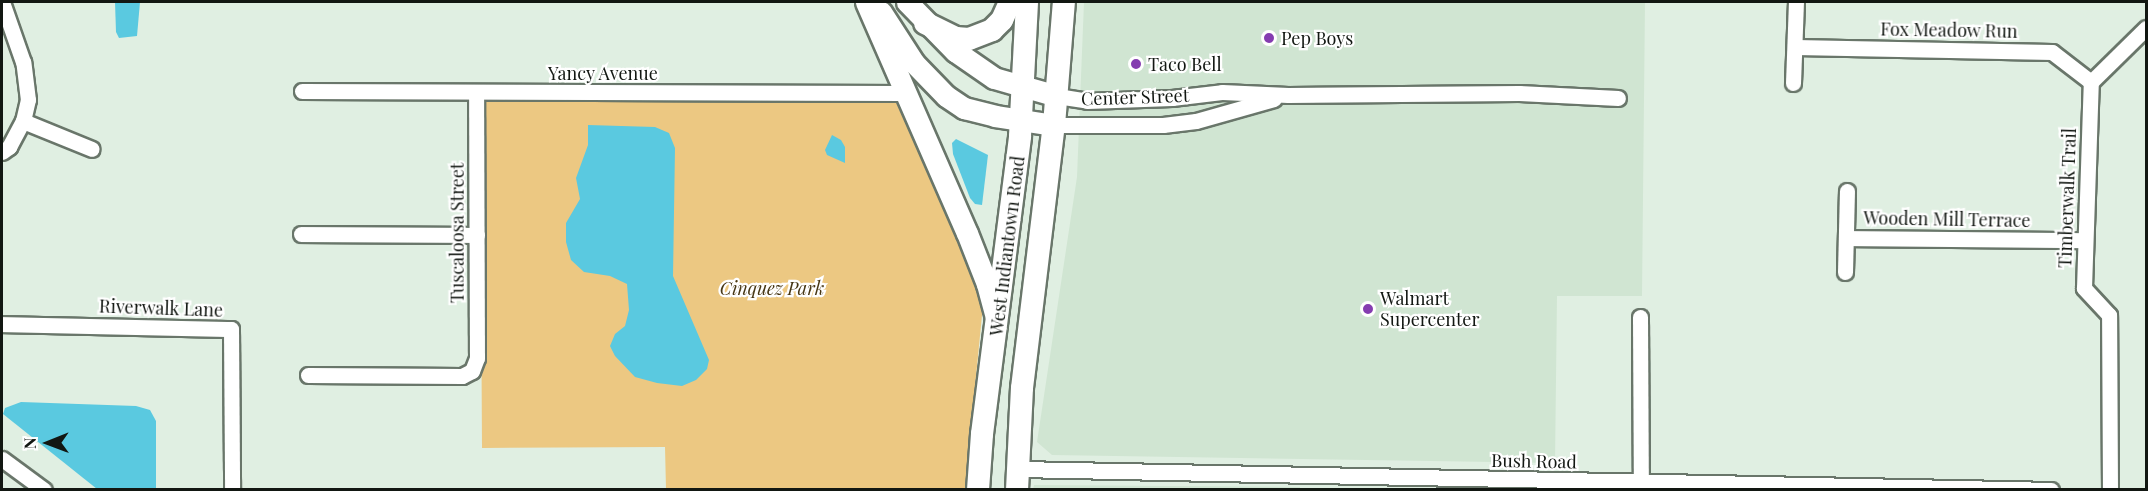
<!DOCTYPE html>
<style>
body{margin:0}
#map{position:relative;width:2148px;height:491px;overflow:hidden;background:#e0efe2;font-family:"Playfair Display",serif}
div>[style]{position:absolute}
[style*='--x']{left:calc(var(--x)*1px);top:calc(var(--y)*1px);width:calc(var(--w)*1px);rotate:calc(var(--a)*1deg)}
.built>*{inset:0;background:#d0e5d2}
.green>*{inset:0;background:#ecc882}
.water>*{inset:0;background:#5ac9e0}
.roads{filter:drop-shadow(2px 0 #69766a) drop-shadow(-2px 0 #69766a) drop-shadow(0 2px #69766a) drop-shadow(0 -2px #69766a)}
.street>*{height:15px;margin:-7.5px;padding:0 7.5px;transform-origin:7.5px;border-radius:7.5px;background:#fff}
.secondary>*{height:21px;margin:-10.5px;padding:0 10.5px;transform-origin:10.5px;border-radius:10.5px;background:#fff}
.primary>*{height:22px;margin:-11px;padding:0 11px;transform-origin:11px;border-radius:11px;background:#fff}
.dots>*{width:16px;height:16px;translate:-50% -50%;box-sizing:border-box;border:3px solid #fff;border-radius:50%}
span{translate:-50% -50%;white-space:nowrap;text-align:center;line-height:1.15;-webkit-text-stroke:4.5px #fff;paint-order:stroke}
.street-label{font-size:18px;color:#121712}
.poi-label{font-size:18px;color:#121712}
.left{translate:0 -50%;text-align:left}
.park-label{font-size:18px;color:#463614;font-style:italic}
.frame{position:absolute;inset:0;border:3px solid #121712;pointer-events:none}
.north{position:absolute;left:18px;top:413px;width:60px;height:60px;-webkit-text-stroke:4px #fff;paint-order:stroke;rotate:269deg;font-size:16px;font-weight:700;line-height:24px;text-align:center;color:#121712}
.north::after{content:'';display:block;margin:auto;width:21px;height:27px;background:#121712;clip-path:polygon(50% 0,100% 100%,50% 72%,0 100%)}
</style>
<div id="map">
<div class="built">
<div style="clip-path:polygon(1084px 2px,1645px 2px,1642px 296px,1557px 296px,1555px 463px,1052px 455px,1037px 442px,1077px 177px)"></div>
<div style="clip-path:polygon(1034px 485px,1300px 487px,1300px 489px,1033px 489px)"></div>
</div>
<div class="green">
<div style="clip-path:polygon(480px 97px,900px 98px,968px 261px,983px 305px,965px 489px,666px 489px,665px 447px,482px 448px)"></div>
</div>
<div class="water">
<div style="clip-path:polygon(115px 2px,140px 2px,137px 36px,119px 38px,116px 32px)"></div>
<div style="clip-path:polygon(588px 125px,655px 127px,669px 133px,675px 148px,673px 276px,709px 360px,707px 369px,696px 380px,682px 386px,657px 383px,635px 377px,615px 356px,610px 346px,615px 334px,625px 326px,629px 310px,627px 284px,610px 276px,584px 272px,571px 260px,566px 242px,566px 223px,580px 199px,576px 178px,588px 145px)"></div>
<div style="clip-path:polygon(832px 135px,841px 140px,845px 147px,845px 163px,827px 155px,825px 150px)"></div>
<div style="clip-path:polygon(956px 139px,988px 155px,982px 205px,975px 204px,970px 198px,953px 154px,952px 143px)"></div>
<div style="clip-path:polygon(21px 402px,136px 406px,150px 410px,156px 421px,156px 489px,97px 489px,3px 414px,5px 408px)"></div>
</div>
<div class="roads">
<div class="street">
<div style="--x:1795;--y:47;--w:257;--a:1.1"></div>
<div style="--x:2052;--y:52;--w:49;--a:37.6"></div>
<div style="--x:1793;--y:83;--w:81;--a:-87.9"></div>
<div style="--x:302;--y:91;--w:604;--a:0.19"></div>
<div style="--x:1057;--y:96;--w:30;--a:9"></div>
<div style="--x:1087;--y:101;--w:85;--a:-2"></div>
<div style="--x:1172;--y:98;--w:50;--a:-6.8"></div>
<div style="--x:1222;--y:92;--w:66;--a:2.6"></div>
<div style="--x:1288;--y:95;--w:231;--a:-0.5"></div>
<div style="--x:1519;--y:93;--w:99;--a:2.9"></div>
<div style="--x:23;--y:121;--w:74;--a:22.1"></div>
<div style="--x:1054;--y:125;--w:109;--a:0"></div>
<div style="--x:1163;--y:125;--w:33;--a:-7"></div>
<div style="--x:1196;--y:121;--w:81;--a:-15.8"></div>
<div style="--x:2;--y:152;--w:9;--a:-36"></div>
<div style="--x:9;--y:147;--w:30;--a:-62"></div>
<div style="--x:23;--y:121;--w:22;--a:-77"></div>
<div style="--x:28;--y:100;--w:38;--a:-97"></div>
<div style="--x:23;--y:62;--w:64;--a:-109.3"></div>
<div style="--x:301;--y:234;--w:176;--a:0.3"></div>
<div style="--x:1846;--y:238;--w:237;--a:0.5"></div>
<div style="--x:1845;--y:272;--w:81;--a:-88.6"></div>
<div style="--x:1640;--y:317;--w:165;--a:89.7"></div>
<div style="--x:2;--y:324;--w:229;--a:1.3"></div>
<div style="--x:231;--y:329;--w:161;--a:89.6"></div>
<div style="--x:308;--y:375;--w:154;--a:0.4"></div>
<div style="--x:462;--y:376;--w:11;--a:-27"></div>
<div style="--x:472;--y:371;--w:14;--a:-69"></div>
<div style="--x:477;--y:358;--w:265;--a:-90.2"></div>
<div style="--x:2;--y:459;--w:52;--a:36.4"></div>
<div style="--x:1018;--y:469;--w:1033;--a:1.16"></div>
<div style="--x:2110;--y:490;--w:175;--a:-90.3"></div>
<div style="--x:2109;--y:315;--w:37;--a:-133"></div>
<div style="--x:2084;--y:288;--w:206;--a:-88.1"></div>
<div style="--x:2091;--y:82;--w:77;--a:-44.5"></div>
</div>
<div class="secondary">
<div style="--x:866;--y:2;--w:252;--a:66.4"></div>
<div style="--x:967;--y:233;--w:55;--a:68.6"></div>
<div style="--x:987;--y:284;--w:34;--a:75"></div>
<div style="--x:907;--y:2;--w:69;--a:45.6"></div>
<div style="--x:955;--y:51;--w:47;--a:34.7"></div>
<div style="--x:994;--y:78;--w:66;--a:15.9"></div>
<div style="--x:881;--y:12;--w:61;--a:57.1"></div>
<div style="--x:914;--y:63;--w:46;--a:45.9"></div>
<div style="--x:946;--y:96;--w:22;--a:34"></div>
<div style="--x:964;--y:108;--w:32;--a:14"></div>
<div style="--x:995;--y:116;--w:60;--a:8.7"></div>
</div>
<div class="primary">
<div style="--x:925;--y:23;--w:34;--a:26"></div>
<div style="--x:956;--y:38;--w:13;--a:4"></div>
<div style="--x:969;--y:39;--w:25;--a:-21"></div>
<div style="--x:992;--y:30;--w:14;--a:-45"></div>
<div style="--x:1002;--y:20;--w:20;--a:-66"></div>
<div style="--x:978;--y:490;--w:56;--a:-85.9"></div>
<div style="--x:982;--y:434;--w:300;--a:-82.7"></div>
<div style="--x:1020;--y:136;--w:134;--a:-87"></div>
<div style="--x:1017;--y:490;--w:102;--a:-87.2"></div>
<div style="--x:1022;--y:388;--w:265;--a:-83.1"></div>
<div style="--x:1054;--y:125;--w:123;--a:-85.4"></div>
</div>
</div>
<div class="dots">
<div style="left:1269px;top:38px;background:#853db0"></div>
<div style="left:1136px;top:64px;background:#853db0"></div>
<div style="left:1368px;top:309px;background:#853db0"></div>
</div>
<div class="street-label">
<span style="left:1949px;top:30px;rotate:1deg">Fox Meadow Run</span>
<span style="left:603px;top:73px">Yancy Avenue</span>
<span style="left:1135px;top:97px;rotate:-2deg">Center Street</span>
<span style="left:2067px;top:198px;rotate:-88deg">Timberwalk Trail</span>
<span style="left:1947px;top:219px;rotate:1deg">Wooden Mill Terrace</span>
<span style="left:457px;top:233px;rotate:-90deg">Tuscaloosa Street</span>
<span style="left:1007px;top:246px;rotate:-83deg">West Indiantown Road</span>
<span style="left:161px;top:308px;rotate:2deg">Riverwalk Lane</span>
<span style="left:1534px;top:461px;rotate:1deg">Bush Road</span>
</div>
<div class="poi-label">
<span class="left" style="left:1281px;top:38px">Pep Boys</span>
<span class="left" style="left:1148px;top:64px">Taco Bell</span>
<span class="left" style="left:1380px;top:309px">Walmart<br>Supercenter</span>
</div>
<div class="park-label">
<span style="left:772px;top:288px">Cinquez Park</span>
</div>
<div class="frame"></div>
<div class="north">N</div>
</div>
